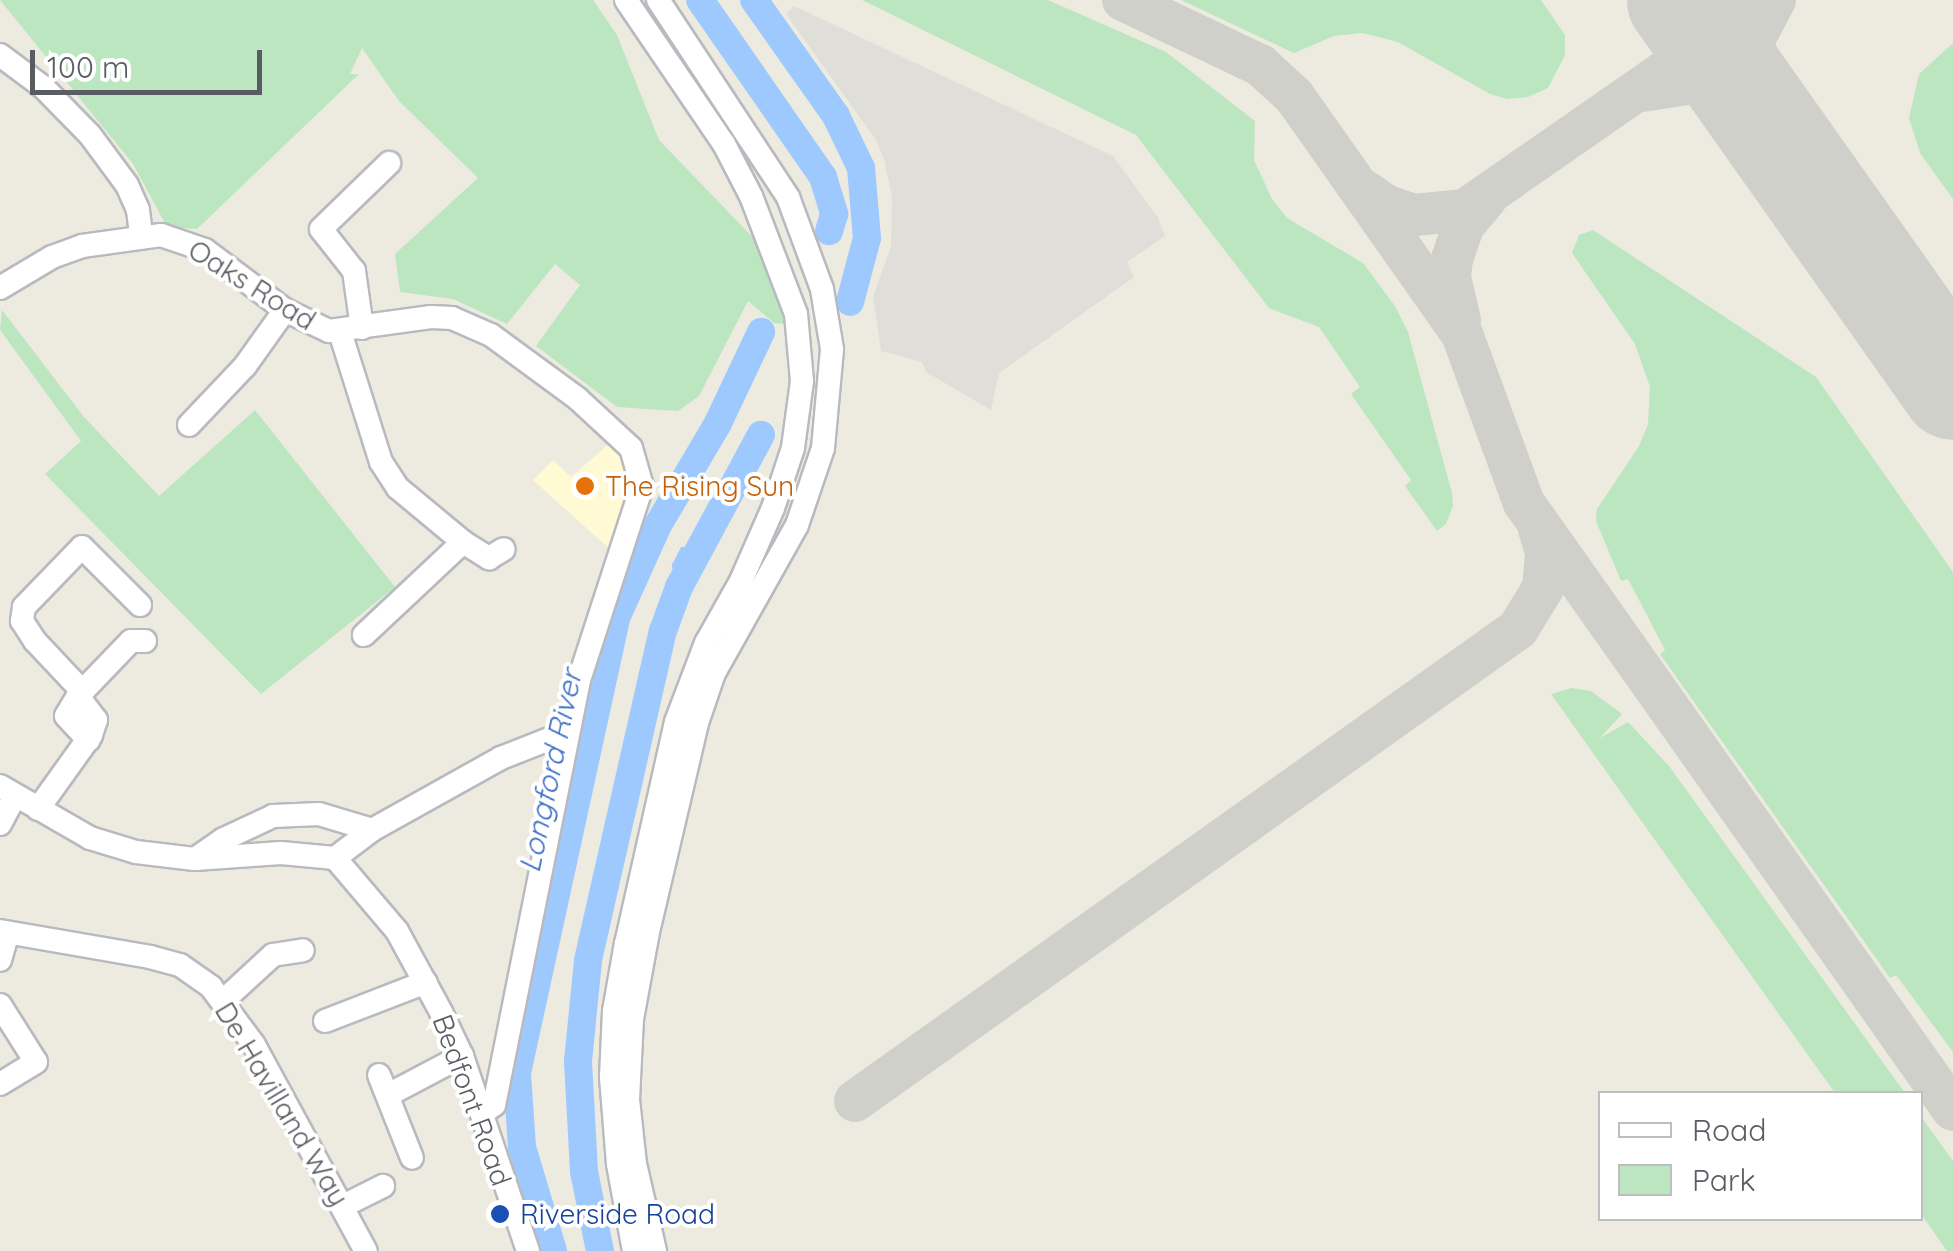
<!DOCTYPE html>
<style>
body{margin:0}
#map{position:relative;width:1953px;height:1251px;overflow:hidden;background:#edebe0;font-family:Quicksand,sans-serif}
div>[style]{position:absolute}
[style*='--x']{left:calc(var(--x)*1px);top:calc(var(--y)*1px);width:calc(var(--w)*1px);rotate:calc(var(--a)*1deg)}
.commercial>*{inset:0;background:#fffad3}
.industrial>*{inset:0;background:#e0ded8}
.green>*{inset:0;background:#bbe6c0}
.stream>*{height:5px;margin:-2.5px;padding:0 2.5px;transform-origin:2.5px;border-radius:2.5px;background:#9ec9ff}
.river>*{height:28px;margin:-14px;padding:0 14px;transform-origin:14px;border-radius:14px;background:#9ec9ff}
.taxiway>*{height:42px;margin:-21px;padding:0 21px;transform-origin:21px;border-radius:21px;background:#d0d0ca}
.runway>*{height:105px;margin:-52.5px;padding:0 52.5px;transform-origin:52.5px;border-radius:52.5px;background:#d0d0ca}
.roads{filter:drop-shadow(2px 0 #b8bac0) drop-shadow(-2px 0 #b8bac0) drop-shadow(0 2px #b8bac0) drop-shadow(0 -2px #b8bac0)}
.minor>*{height:22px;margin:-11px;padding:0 11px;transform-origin:11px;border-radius:11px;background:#fff}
.dots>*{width:28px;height:28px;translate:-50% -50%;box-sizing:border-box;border:5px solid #fff;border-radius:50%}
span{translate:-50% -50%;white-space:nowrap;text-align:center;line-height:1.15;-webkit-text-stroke:8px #fff;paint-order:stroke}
.street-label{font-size:28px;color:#595c62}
.food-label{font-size:28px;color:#c56008}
.left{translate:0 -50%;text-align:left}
.transit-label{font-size:28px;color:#164399}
.water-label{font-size:30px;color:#3c6fc6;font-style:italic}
.legend{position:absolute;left:1598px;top:1091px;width:325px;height:130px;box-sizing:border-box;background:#fff;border:2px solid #bdbec0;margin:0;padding:12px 18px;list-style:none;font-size:30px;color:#595c62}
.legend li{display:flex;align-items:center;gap:20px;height:50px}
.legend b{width:50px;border:2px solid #bdbec0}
.scale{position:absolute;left:30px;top:50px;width:232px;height:45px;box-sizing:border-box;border:5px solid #595c62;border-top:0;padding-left:12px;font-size:30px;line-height:35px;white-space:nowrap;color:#595c62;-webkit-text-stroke:8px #fff;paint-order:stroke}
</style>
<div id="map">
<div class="commercial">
<div style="clip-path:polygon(611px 442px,635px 471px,614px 553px,533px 480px,553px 460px,571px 477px)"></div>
</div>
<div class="industrial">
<div style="clip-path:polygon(794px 6px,1113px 156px,1158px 218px,1165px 236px,1127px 262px,1134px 277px,999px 373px,991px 410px,926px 372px,922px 362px,881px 351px,873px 297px,891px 246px,892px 197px,884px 159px,876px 140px,786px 14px)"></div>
</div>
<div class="green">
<div style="clip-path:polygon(0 0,593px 0,617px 35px,659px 140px,767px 252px,787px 324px,774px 323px,748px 301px,699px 396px,678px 411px,617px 407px,536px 346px,580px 285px,555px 264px,507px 324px,453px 299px,400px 292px,395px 254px,478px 178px,399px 101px,362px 48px,350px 74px,359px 74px,197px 229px,167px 227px,133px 164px)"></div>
<div style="clip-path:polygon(862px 0,1048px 0,1166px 52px,1255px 121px,1254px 160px,1272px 199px,1287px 218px,1363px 263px,1395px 306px,1408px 332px,1452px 493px,1453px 506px,1446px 524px,1437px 531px,1405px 486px,1411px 480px,1351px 394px,1360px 387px,1319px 327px,1269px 308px,1136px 135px)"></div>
<div style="clip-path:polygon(1181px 0,1541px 0,1565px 35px,1565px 55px,1548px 88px,1528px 97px,1507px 99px,1490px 94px,1398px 42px,1362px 33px,1334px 36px,1294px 53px)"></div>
<div style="clip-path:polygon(1953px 43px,1953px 199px,1920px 153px,1909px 118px,1919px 74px)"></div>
<div style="clip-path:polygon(1593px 230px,1816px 377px,1953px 572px,1953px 1052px,1896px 975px,1890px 978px,1660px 654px,1665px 650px,1628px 579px,1621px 581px,1596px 521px,1597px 509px,1639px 446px,1648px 424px,1650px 387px,1635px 344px,1572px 253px,1579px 235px)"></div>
<div style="clip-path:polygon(2px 310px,84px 417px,159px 496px,255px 410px,395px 587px,261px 694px,45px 474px,81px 441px,0 330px)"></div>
<div style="clip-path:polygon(1572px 688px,1591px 691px,1622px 714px,1600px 738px,1628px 722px,1669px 766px,1905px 1093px,1835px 1093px,1551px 694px)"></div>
<div style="clip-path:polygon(1920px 1115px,1953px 1161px,1953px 1251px,1947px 1251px,1921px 1214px)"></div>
</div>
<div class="stream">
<div style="--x:679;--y:587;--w:23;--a:-103"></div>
<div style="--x:674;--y:565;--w:18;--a:-63"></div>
</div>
<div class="river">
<div style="--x:700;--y:0;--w:216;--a:55.2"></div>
<div style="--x:823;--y:177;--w:39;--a:73"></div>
<div style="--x:834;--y:214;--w:18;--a:106"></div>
<div style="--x:754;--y:0;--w:142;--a:54.7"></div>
<div style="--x:836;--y:116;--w:58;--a:64.3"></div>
<div style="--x:861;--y:168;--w:70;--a:85.1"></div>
<div style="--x:867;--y:238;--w:66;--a:104.9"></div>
<div style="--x:553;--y:1251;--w:109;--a:-106.6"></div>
<div style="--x:522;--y:1147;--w:74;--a:-93.9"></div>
<div style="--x:517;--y:1073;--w:466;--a:-77.7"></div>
<div style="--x:616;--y:618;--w:102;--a:-65.7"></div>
<div style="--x:658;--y:525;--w:118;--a:-59.5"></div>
<div style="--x:718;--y:423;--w:101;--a:-64.7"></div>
<div style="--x:600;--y:1251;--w:81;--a:-101.4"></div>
<div style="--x:584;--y:1172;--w:111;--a:-93.1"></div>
<div style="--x:578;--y:1061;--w:101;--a:-84.3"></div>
<div style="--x:588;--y:960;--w:337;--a:-77.2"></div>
<div style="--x:663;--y:631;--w:47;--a:-70"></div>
<div style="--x:679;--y:587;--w:173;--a:-61.7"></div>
</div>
<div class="taxiway">
<div style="--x:1123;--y:0;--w:152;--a:25.4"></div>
<div style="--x:1260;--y:65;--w:46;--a:42.4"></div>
<div style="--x:1294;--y:96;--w:291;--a:54.8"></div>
<div style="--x:1462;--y:334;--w:180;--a:69.9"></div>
<div style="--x:1524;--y:503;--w:743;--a:54.75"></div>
<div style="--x:1642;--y:91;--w:52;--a:-8.9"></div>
<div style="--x:1693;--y:83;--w:50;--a:18.8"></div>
<div style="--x:1740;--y:99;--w:23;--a:40"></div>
<div style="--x:1758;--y:114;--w:92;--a:53.9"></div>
<div style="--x:1773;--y:127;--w:27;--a:-118"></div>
<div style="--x:1760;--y:103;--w:37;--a:-101"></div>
<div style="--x:1753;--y:67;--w:29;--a:-86"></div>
<div style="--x:1755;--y:38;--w:43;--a:-62.2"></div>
<div style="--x:1365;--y:191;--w:24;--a:35"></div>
<div style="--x:1385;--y:205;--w:31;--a:19"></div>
<div style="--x:1414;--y:215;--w:51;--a:-5.6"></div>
<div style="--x:1465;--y:210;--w:368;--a:-34.8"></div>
<div style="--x:1460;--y:320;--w:44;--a:-103.1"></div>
<div style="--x:1450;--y:277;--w:18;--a:-84"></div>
<div style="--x:1452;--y:259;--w:36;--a:-71"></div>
<div style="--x:1464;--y:225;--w:35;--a:-50"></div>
<div style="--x:855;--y:1101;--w:814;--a:-35.45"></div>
<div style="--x:1518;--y:629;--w:48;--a:-58.6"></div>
<div style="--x:1543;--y:588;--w:36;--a:-85"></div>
<div style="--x:1546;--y:552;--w:24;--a:-107"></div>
</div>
<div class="runway">
<div style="--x:1679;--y:0;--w:474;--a:54.7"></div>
</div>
<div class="roads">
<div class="minor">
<div style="--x:626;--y:0;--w:174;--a:55.8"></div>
<div style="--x:724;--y:144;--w:59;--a:62.6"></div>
<div style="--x:751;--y:196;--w:126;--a:69.1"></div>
<div style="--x:796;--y:314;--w:67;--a:84.9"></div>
<div style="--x:802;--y:381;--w:68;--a:97.7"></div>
<div style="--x:793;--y:448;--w:63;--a:108.4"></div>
<div style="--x:773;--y:508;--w:80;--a:113.7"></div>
<div style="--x:741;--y:581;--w:71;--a:119.4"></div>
<div style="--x:706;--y:643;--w:85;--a:110.8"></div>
<div style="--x:676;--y:722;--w:227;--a:102.7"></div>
<div style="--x:626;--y:943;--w:69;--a:100"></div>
<div style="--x:614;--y:1011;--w:66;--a:92.6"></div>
<div style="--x:611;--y:1077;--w:87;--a:85.4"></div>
<div style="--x:618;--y:1164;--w:88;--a:79.6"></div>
<div style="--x:0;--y:55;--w:54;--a:36.7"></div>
<div style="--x:43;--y:87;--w:67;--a:45.6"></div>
<div style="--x:90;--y:135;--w:62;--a:53.5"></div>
<div style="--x:127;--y:185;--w:27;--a:66"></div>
<div style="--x:138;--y:210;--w:25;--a:83"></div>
<div style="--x:0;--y:288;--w:61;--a:-30.8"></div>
<div style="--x:52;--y:257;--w:32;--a:-20"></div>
<div style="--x:82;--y:246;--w:80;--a:-7.9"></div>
<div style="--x:161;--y:235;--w:46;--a:18.8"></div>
<div style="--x:205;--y:250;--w:100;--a:36.9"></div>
<div style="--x:285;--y:310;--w:49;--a:25.5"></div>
<div style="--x:329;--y:331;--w:103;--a:-7.8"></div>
<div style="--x:431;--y:317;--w:21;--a:3"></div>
<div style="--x:452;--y:318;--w:43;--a:23.6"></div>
<div style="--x:491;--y:335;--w:108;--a:36.3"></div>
<div style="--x:578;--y:399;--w:72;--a:42.8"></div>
<div style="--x:631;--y:448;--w:40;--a:74"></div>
<div style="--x:642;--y:486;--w:204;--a:108"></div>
<div style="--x:579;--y:680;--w:433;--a:101.3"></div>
<div style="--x:494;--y:1105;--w:14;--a:146"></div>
<div style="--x:362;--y:328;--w:58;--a:-98"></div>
<div style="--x:354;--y:271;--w:53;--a:-128.2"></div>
<div style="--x:321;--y:229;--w:95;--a:-44.1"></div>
<div style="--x:340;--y:332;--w:136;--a:72.5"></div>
<div style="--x:381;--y:462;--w:31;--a:57"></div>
<div style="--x:398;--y:488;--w:85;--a:39.7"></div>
<div style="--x:463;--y:542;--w:136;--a:136.8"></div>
<div style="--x:189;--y:425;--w:81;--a:-46.5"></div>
<div style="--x:245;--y:366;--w:69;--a:-54.5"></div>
<div style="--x:463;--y:542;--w:31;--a:32"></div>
<div style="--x:489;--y:558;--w:17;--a:-31"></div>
<div style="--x:83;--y:692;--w:70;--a:-133.3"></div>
<div style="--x:35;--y:641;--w:24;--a:-123"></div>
<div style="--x:22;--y:621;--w:14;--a:-82"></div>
<div style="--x:24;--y:607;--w:83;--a:-46"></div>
<div style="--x:82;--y:547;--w:82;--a:45"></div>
<div style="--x:78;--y:696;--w:23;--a:121"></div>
<div style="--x:66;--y:716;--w:33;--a:47"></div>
<div style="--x:0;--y:786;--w:104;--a:30"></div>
<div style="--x:90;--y:838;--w:48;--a:16.9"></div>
<div style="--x:136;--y:852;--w:59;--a:6.8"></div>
<div style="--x:195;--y:859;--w:86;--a:-4"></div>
<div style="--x:281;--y:853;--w:54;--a:5.3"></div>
<div style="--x:38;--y:809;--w:91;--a:-54.4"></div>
<div style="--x:91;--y:735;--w:16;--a:-72"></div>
<div style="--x:96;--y:720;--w:30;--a:-127"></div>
<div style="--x:78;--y:696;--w:76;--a:-46.1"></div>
<div style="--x:131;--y:641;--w:14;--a:0"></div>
<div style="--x:0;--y:824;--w:32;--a:-62"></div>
<div style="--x:335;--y:858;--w:96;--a:49.7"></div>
<div style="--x:397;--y:931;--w:92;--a:61.5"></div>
<div style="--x:441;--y:1012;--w:49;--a:64.5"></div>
<div style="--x:462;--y:1056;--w:206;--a:71.3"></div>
<div style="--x:335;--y:858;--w:46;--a:-37.1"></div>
<div style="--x:372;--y:830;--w:148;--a:-29.2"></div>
<div style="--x:501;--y:758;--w:71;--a:-21.5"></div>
<div style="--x:195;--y:859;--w:35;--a:-35"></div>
<div style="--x:224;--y:839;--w:54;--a:-25.1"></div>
<div style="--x:273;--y:816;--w:46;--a:-2.5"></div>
<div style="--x:319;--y:814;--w:55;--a:16.8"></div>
<div style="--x:0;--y:931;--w:152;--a:9.8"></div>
<div style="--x:150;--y:957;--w:31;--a:15"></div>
<div style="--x:180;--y:965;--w:38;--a:35"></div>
<div style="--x:211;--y:987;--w:72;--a:53.4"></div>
<div style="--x:254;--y:1045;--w:234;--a:61.5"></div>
<div style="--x:0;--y:960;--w:25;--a:-74"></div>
<div style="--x:224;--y:1000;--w:67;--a:-42.6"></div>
<div style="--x:273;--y:955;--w:30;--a:-9"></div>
<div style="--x:0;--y:1005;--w:67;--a:57.7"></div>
<div style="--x:36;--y:1062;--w:42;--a:148.6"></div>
<div style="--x:325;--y:1021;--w:108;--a:-21.1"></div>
<div style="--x:379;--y:1075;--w:89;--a:68.3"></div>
<div style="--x:388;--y:1095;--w:84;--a:-27.8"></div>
<div style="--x:343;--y:1206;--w:45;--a:-26.6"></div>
<div style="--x:655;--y:1251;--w:89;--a:-102.9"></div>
<div style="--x:635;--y:1164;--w:64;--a:-96.2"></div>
<div style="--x:628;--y:1100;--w:81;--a:-87.2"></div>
<div style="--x:632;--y:1019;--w:88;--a:-79.6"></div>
<div style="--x:648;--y:932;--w:215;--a:-76.8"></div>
<div style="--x:697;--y:723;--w:53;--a:-71.2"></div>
<div style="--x:714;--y:673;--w:170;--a:-60.7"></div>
<div style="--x:797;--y:525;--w:81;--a:-71.3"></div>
<div style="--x:823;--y:448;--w:99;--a:-84.8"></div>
<div style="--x:832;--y:349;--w:61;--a:-99.5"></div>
<div style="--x:822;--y:289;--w:98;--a:-110.3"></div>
<div style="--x:788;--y:197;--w:236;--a:-123.4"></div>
</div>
</div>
<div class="dots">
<div style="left:585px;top:486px;background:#e8710a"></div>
<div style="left:500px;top:1214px;background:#1a4fb4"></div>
</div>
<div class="street-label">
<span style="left:252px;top:285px;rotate:32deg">Oaks Road</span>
<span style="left:472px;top:1100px;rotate:70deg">Bedfont Road</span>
<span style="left:282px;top:1104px;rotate:59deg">De Havilland Way</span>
</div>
<div class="food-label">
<span class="left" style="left:605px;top:486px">The Rising Sun</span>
</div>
<div class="transit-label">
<span class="left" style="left:520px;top:1214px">Riverside Road</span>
</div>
<div class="water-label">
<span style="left:550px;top:771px;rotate:-78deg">Longford River</span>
</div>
<ul class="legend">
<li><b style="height:12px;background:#fff"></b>Road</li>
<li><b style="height:28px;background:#bbe6c0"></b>Park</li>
</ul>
<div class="scale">100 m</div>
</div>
